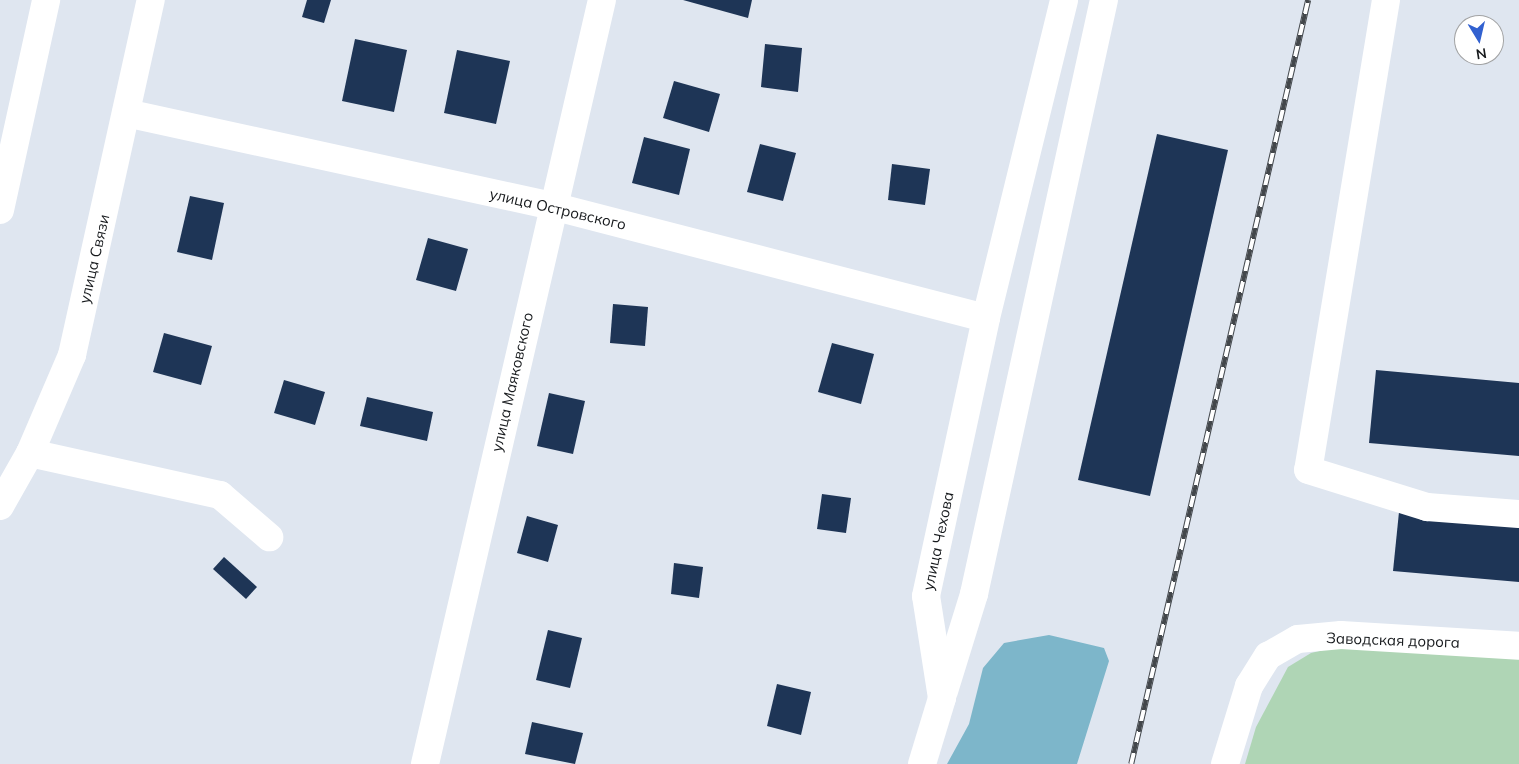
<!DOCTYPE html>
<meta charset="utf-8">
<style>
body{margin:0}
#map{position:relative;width:1519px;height:764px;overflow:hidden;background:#dfe6f0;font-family:Mulish,sans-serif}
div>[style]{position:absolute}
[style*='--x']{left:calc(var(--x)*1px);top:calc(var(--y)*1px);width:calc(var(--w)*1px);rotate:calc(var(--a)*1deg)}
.green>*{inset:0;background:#afd5b5}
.water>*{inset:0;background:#7db6ca}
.building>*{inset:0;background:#1e3556}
.minor>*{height:28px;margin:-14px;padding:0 14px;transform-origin:14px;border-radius:14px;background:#fff}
.rail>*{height:5.5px;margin-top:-2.75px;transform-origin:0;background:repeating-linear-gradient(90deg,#fff 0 11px,#43474b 0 22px);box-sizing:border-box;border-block:1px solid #43474b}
span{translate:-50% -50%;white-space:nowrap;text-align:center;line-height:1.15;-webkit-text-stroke:5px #fff;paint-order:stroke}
.street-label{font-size:15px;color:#16191c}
.north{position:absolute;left:1454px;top:15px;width:50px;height:50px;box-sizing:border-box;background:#fff;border:1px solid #a2a3a4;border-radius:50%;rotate:171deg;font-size:14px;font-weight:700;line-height:20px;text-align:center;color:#16191c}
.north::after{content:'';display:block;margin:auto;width:18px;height:22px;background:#3261d0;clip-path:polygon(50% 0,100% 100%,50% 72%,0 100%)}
</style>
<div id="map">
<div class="green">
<div style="clip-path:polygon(1344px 645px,1519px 657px,1519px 764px,1245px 764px,1256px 727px,1288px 667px,1311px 653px)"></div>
</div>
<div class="water">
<div style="clip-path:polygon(1049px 635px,1104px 648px,1109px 661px,1077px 764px,947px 764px,969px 724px,983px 668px,1004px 643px)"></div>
</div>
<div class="building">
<div style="clip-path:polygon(307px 0,331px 0,324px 23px,302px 17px)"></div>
<div style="clip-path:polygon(683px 0,752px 0,748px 18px)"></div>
<div style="clip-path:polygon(355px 39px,407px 50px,394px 112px,342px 101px)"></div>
<div style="clip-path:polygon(765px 44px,802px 48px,798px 92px,761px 87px)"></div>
<div style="clip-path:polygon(457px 50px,510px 61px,496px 124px,444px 113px)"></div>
<div style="clip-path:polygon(674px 81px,720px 94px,709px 132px,663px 118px)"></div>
<div style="clip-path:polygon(1157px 134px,1228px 150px,1150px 496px,1078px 480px)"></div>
<div style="clip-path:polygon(644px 137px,690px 149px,679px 195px,632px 183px)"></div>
<div style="clip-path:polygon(760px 144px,796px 153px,783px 201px,747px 192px)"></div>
<div style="clip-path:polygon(892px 164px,930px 169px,925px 205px,888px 200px)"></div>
<div style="clip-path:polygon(190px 196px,224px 203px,212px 260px,177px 252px)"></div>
<div style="clip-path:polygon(428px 238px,468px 249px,456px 291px,416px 280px)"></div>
<div style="clip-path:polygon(613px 304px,648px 307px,645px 346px,610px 343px)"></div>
<div style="clip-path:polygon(164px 333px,212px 346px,201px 385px,153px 372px)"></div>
<div style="clip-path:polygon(832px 343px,874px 354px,861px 404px,818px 392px)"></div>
<div style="clip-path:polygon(1376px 370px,1519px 383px,1519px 456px,1369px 443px)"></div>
<div style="clip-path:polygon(284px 380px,325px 392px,315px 425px,274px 413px)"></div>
<div style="clip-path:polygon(549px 393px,585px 401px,573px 454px,537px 446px)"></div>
<div style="clip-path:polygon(367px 397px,433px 412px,427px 441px,360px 426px)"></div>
<div style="clip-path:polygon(822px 494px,851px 498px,846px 533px,817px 529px)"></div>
<div style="clip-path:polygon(1399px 512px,1519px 523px,1519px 582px,1393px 571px)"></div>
<div style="clip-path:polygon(527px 516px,558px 525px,548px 562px,517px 553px)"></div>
<div style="clip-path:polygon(224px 557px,257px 587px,246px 599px,213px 569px)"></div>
<div style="clip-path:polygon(674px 563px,703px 567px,699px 598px,671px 594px)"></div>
<div style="clip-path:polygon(548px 630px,582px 638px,570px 688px,536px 680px)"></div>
<div style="clip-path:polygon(777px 684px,811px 692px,801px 735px,767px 726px)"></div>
<div style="clip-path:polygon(532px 722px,583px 733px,575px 764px,525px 754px)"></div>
</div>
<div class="minor">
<div style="--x:1386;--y:0;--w:476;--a:99.4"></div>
<div style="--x:1308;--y:470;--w:125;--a:17.3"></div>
<div style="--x:1427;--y:507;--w:92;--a:4.4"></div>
<div style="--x:126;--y:113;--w:436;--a:12.3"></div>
<div style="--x:552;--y:206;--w:448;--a:14.5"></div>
<div style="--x:0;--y:210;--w:215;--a:-77.6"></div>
<div style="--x:30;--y:453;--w:195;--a:12.5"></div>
<div style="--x:220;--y:495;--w:65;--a:40.6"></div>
<div style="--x:0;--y:506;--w:61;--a:-60.5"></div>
<div style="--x:30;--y:453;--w:107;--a:-66.8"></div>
<div style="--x:72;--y:355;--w:364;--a:-77.5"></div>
<div style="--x:944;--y:691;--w:102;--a:-72.8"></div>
<div style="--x:974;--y:594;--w:608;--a:-77.66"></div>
<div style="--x:425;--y:764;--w:784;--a:-76.96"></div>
<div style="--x:922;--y:764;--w:69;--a:-73.1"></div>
<div style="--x:942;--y:698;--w:103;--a:-98.9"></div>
<div style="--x:926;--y:596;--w:284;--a:-77.8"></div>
<div style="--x:986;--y:318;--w:327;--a:-76.2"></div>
<div style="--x:1225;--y:764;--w:82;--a:-72.9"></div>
<div style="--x:1249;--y:686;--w:36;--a:-58"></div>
<div style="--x:1268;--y:656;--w:34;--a:-30"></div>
<div style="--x:1298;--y:639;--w:43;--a:-5.3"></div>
<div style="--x:1341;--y:635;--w:178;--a:3.5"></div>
</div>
<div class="rail">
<div style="--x:1131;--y:764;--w:784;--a:-76.96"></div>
</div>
<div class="street-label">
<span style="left:558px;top:209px;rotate:13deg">улица Островского</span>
<span style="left:94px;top:259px;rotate:-77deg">улица Связи</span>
<span style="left:512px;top:382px;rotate:-77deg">улица Маяковского</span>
<span style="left:938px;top:541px;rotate:-78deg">улица Чехова</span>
<span style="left:1393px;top:640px;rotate:2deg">Заводская дорога</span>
</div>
<div class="north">N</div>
</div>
